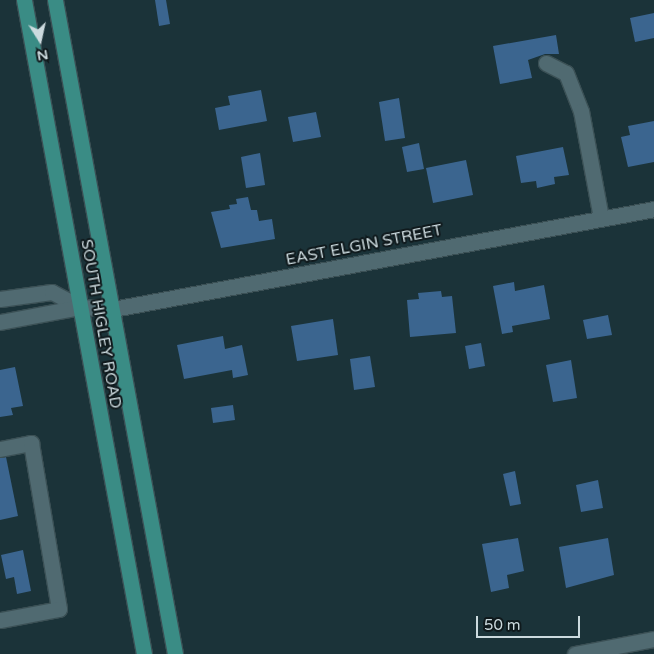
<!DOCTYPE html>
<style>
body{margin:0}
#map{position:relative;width:654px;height:654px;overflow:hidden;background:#1b3339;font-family:"Varela Round",sans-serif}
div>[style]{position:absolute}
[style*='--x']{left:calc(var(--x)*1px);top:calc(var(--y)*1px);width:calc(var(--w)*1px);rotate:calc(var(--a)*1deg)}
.building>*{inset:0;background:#3b658f}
.roads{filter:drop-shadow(1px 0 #3b5055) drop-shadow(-1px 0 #3b5055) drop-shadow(0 1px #3b5055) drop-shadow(0 -1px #3b5055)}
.minor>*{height:15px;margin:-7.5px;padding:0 7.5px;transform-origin:7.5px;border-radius:7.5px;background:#506a71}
.major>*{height:15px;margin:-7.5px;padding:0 7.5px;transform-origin:7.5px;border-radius:7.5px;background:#3a8c85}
span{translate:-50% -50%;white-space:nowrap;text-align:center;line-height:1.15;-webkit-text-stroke:4px #0f191c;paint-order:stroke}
.street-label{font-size:16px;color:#ccdade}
.north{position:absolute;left:15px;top:15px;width:50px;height:50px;-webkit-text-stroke:4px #0f191c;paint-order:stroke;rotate:170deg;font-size:14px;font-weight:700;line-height:20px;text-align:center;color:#ccdade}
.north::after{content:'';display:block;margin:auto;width:18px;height:22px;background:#ccdade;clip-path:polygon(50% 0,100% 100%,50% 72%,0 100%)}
.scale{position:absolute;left:476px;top:616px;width:104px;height:22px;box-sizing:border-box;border:2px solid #ccdade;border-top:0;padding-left:6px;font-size:15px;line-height:18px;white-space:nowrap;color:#ccdade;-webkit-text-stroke:4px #0f191c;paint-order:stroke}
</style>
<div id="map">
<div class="building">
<div style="clip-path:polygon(155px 0,166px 0,170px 24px,159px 26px)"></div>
<div style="clip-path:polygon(654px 13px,654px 38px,635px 42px,630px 18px)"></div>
<div style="clip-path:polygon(556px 35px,559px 54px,545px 54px,528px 60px,532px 78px,500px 84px,493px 46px)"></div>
<div style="clip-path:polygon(261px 90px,267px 121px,219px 130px,215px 108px,230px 105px,228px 96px)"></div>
<div style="clip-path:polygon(399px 98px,405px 138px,385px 141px,379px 102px)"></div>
<div style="clip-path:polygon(316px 112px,321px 137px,293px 142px,288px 117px)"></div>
<div style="clip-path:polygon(654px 121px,654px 162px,628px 167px,621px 137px,630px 135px,628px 126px)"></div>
<div style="clip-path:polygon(419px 143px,424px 169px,407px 172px,402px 147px)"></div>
<div style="clip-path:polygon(563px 147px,569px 175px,554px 177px,555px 184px,537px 188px,536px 181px,521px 183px,516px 156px)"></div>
<div style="clip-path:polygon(260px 153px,265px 185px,246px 188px,241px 157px)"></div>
<div style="clip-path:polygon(466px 160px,473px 195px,433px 203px,426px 168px)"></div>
<div style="clip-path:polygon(248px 197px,251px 210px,257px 210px,259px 221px,272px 219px,275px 239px,221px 248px,211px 212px,230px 209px,229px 205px,237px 204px,236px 199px)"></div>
<div style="clip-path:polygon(514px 282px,515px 291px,544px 285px,550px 319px,512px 326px,513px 332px,502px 334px,493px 286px)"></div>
<div style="clip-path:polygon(441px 291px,442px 297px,452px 296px,456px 333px,410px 337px,407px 300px,419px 299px,418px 293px)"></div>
<div style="clip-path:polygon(608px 315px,612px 335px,587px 339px,583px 320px)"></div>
<div style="clip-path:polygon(333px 319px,338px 355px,297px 361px,291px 326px)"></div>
<div style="clip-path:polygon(223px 336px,225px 349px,242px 345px,248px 375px,233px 378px,232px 370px,184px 379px,177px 345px)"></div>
<div style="clip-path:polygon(481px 343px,485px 366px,469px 369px,465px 346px)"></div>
<div style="clip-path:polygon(370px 356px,375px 387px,354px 390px,350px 359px)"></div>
<div style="clip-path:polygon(571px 360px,577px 398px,553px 402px,546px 365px)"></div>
<div style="clip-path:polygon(15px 367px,23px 406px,11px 408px,13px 415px,0 417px,0 370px)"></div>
<div style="clip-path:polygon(233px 405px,235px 420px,213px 423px,211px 408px)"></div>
<div style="clip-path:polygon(6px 457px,18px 516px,0 520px,0 458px)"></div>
<div style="clip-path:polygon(515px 471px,521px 504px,510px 506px,503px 474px)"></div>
<div style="clip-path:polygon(598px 480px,603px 508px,581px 512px,576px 485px)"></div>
<div style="clip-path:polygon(518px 538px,524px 571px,507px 575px,509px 588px,491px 592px,482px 544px)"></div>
<div style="clip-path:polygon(608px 538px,614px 575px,566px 588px,559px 547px)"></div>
<div style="clip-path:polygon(23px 550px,31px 591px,17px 594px,14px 577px,6px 579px,1px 555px)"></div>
</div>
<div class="roads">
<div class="minor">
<div style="--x:546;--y:63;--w:22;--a:27"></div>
<div style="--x:566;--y:73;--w:41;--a:68.5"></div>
<div style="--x:581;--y:111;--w:109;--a:79.4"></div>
<div style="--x:0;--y:299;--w:52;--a:-7.7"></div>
<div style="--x:52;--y:292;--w:32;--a:28"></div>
<div style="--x:0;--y:322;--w:81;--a:-10.6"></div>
<div style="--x:80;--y:307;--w:33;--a:3"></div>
<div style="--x:113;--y:309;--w:550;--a:-10.47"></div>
<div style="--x:0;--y:449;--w:32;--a:-11"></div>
<div style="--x:31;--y:443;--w:168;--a:80.4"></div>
<div style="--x:59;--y:609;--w:60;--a:169.4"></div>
<div style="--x:575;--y:654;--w:80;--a:-10.8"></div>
</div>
<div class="major">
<div style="--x:24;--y:0;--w:665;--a:79.6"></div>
<div style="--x:55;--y:0;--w:665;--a:79.6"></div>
</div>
</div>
<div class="street-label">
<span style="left:364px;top:245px;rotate:-11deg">EAST ELGIN STREET</span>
<span style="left:101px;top:324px;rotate:80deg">SOUTH HIGLEY ROAD</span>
</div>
<div class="north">N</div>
<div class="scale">50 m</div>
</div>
